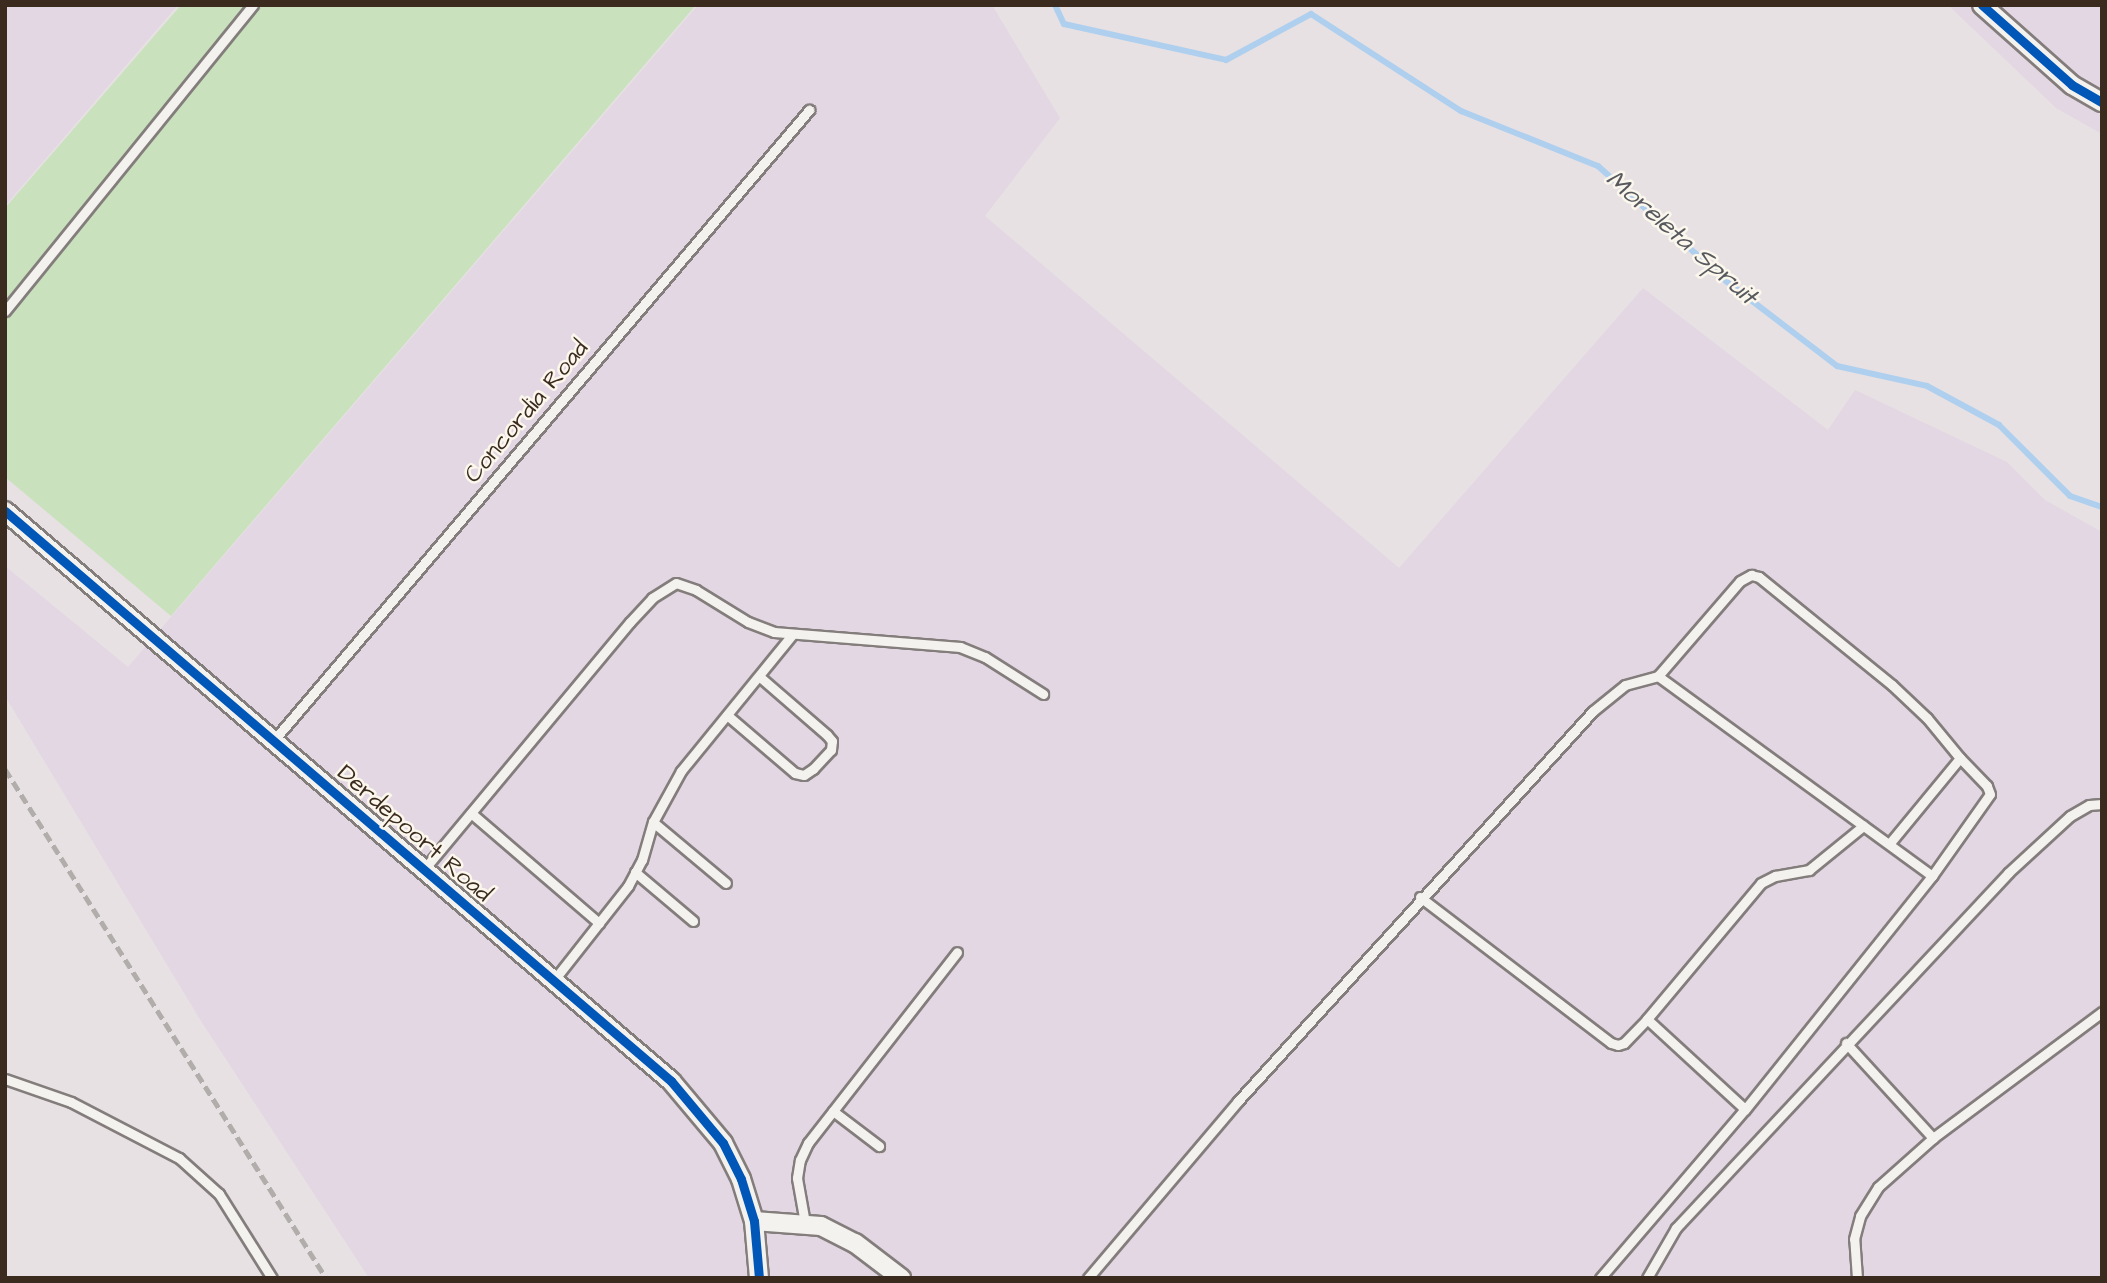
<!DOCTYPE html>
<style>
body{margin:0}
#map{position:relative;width:2107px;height:1283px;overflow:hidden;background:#e7e1e4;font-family:"Architects Daughter",sans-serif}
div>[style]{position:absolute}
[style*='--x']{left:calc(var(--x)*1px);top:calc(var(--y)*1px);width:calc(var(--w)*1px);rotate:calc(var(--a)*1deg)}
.built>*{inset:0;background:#e2d7e2}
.green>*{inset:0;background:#cae1be}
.stream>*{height:6px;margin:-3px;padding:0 3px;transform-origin:3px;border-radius:3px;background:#afcfee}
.roads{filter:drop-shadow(2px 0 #837d7c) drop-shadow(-2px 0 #837d7c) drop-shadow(0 2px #837d7c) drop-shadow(0 -2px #837d7c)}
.service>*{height:9px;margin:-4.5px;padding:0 4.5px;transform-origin:4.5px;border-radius:4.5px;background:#f4f2ef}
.minor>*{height:18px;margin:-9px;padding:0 9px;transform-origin:9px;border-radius:9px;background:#f4f2ef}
.rail>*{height:5px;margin-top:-2.5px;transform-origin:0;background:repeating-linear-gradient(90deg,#b1adaa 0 10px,transparent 0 15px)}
.cycleway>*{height:9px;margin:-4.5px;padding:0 4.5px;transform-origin:4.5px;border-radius:4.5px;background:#0057b8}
span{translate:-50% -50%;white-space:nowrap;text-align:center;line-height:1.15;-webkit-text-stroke:5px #fbf7ec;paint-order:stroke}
.street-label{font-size:24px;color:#3b2a1e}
.water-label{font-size:26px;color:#57595e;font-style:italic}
.frame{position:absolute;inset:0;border:7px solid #3b2a1e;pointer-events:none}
</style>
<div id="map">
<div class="built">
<div style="clip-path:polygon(5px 5px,178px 5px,5px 206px)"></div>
<div style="clip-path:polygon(698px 5px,992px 5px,1060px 118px,985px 216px,1399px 568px,1643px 288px,1828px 430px,1855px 390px,2007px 462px,2045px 500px,2102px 532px,2102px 1278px,369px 1278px,201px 1021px,5px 696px,5px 566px,128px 667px)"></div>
<div style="clip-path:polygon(1948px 5px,2102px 5px,2102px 134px,2056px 108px)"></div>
</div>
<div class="green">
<div style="clip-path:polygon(181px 5px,696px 5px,171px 616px,5px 477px,5px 208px)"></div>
</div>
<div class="stream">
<div style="--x:1055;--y:5;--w:21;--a:65"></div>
<div style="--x:1064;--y:24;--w:166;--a:12.5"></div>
<div style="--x:1226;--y:60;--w:97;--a:-28.4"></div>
<div style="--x:1311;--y:14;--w:179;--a:32.9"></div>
<div style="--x:1461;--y:111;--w:148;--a:21.9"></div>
<div style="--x:1598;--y:166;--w:172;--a:41.9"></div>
<div style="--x:1726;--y:281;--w:140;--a:37.4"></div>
<div style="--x:1837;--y:366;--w:92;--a:12.5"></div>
<div style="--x:1927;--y:386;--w:82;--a:28.4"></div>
<div style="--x:1999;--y:425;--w:100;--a:45"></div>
<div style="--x:2070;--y:496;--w:34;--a:19"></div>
</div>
<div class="roads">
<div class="service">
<div style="--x:5;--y:311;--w:394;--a:-51"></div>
<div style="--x:1658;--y:676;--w:125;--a:-49.2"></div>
<div style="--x:1740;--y:581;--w:13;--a:-29"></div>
<div style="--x:1751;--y:575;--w:8;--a:14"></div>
<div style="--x:1759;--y:577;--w:171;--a:39.1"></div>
<div style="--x:1892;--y:685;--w:48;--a:43.3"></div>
<div style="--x:1927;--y:718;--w:52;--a:50.5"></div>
<div style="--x:1960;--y:758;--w:110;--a:129.5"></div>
<div style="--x:727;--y:715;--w:89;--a:40.5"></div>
<div style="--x:795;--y:773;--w:9;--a:13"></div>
<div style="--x:804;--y:775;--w:11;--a:-34"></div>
<div style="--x:813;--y:769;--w:26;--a:-47"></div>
<div style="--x:831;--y:750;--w:9;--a:-84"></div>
<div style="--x:832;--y:741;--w:8;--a:-130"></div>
<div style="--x:827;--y:735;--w:90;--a:-139.1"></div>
<div style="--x:274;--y:740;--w:827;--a:-49.66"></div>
<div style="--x:471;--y:813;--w:169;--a:40.7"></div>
<div style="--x:653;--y:822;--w:95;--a:39.9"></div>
<div style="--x:425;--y:868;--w:320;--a:-50.2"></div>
<div style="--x:630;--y:622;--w:33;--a:-47"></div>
<div style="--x:652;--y:598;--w:28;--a:-32"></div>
<div style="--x:676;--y:583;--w:21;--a:19"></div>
<div style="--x:696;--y:590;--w:61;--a:31.6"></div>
<div style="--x:748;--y:622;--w:28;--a:21"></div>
<div style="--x:774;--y:632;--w:187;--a:4.6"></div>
<div style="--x:960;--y:647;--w:27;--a:22"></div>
<div style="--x:985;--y:657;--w:69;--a:32.5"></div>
<div style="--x:635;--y:872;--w:76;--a:40.2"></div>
<div style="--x:1932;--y:876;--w:100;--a:-54.7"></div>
<div style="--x:1990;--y:794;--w:9;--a:-111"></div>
<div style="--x:1987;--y:786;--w:39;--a:-134"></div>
<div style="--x:1420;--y:897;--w:240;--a:37.4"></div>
<div style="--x:1611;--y:1043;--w:7;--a:16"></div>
<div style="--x:1618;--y:1045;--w:6;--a:-18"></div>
<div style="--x:1624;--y:1043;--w:33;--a:-46"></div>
<div style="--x:1647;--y:1019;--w:177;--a:-50"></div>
<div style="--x:1761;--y:883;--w:16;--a:-27"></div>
<div style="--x:1775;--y:876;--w:35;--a:-10"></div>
<div style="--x:1809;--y:870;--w:70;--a:-39.2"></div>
<div style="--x:554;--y:980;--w:120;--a:-51.8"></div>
<div style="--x:628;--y:886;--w:30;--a:-62"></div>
<div style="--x:642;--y:860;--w:40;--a:-74"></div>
<div style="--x:653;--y:822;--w:58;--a:-61.2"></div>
<div style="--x:681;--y:771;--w:176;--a:-50.8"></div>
<div style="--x:1647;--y:1019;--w:133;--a:42.6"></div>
<div style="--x:1846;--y:1043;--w:129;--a:47.5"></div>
<div style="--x:5;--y:1079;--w:70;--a:19.2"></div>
<div style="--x:71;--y:1102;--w:122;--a:27.4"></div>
<div style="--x:179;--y:1158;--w:54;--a:42"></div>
<div style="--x:219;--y:1194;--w:99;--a:57.8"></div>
<div style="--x:833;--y:1111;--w:58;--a:37.3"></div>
<div style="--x:805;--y:1223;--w:46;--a:-100.1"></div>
<div style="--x:797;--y:1178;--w:18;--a:-81"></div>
<div style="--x:800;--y:1160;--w:19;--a:-65"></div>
<div style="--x:808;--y:1143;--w:242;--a:-52"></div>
<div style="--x:1088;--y:1278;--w:232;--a:-49.7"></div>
<div style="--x:1238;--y:1101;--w:527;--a:-47.69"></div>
<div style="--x:1593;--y:711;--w:41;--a:-39.1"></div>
<div style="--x:1625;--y:685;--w:34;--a:-15"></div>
<div style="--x:1658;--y:676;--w:339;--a:36.1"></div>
<div style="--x:1932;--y:876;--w:299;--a:128.7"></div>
<div style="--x:1745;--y:1109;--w:223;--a:130.6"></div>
<div style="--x:1647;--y:1278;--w:58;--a:-59.9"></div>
<div style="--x:1676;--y:1228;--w:486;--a:-46.9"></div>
<div style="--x:2008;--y:873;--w:84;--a:-42.6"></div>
<div style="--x:2070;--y:816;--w:22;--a:-30"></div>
<div style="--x:2089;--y:805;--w:13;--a:-4"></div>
<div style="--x:1857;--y:1278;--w:39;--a:-94"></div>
<div style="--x:1854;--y:1239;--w:24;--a:-75"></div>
<div style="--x:1860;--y:1216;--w:34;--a:-58"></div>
<div style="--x:1878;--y:1187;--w:74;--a:-41.7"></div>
<div style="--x:1933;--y:1138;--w:211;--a:-36.7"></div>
</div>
<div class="minor">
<div style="--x:1982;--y:5;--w:120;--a:41.6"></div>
<div style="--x:2072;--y:85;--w:34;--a:30"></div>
<div style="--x:5;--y:511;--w:877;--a:40.56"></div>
<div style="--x:671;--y:1081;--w:81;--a:50"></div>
<div style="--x:723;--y:1143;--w:40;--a:63.4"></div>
<div style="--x:741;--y:1179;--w:44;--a:72.8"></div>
<div style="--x:754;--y:1221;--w:57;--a:85"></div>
<div style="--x:754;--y:1221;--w:67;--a:4.3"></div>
<div style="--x:821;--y:1226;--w:38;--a:27"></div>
<div style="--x:855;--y:1243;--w:58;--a:37.3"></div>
</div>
</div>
<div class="rail">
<div style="--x:5;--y:769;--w:602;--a:57.76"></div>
</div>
<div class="cycleway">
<div style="--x:1982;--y:5;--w:120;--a:41.6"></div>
<div style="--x:2072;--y:85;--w:34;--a:30"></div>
<div style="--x:5;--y:511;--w:877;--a:40.56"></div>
<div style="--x:671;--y:1081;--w:81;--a:50"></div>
<div style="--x:723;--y:1143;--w:40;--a:63.4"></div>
<div style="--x:741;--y:1179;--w:44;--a:72.8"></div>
<div style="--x:754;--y:1221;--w:57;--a:85"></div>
</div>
<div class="street-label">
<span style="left:527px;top:412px;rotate:-50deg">Concordia Road</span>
<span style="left:414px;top:834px;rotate:41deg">Derdepoort Road</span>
</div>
<div class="water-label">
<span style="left:1681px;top:238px;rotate:41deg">Moreleta Spruit</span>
</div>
<div class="frame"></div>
</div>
